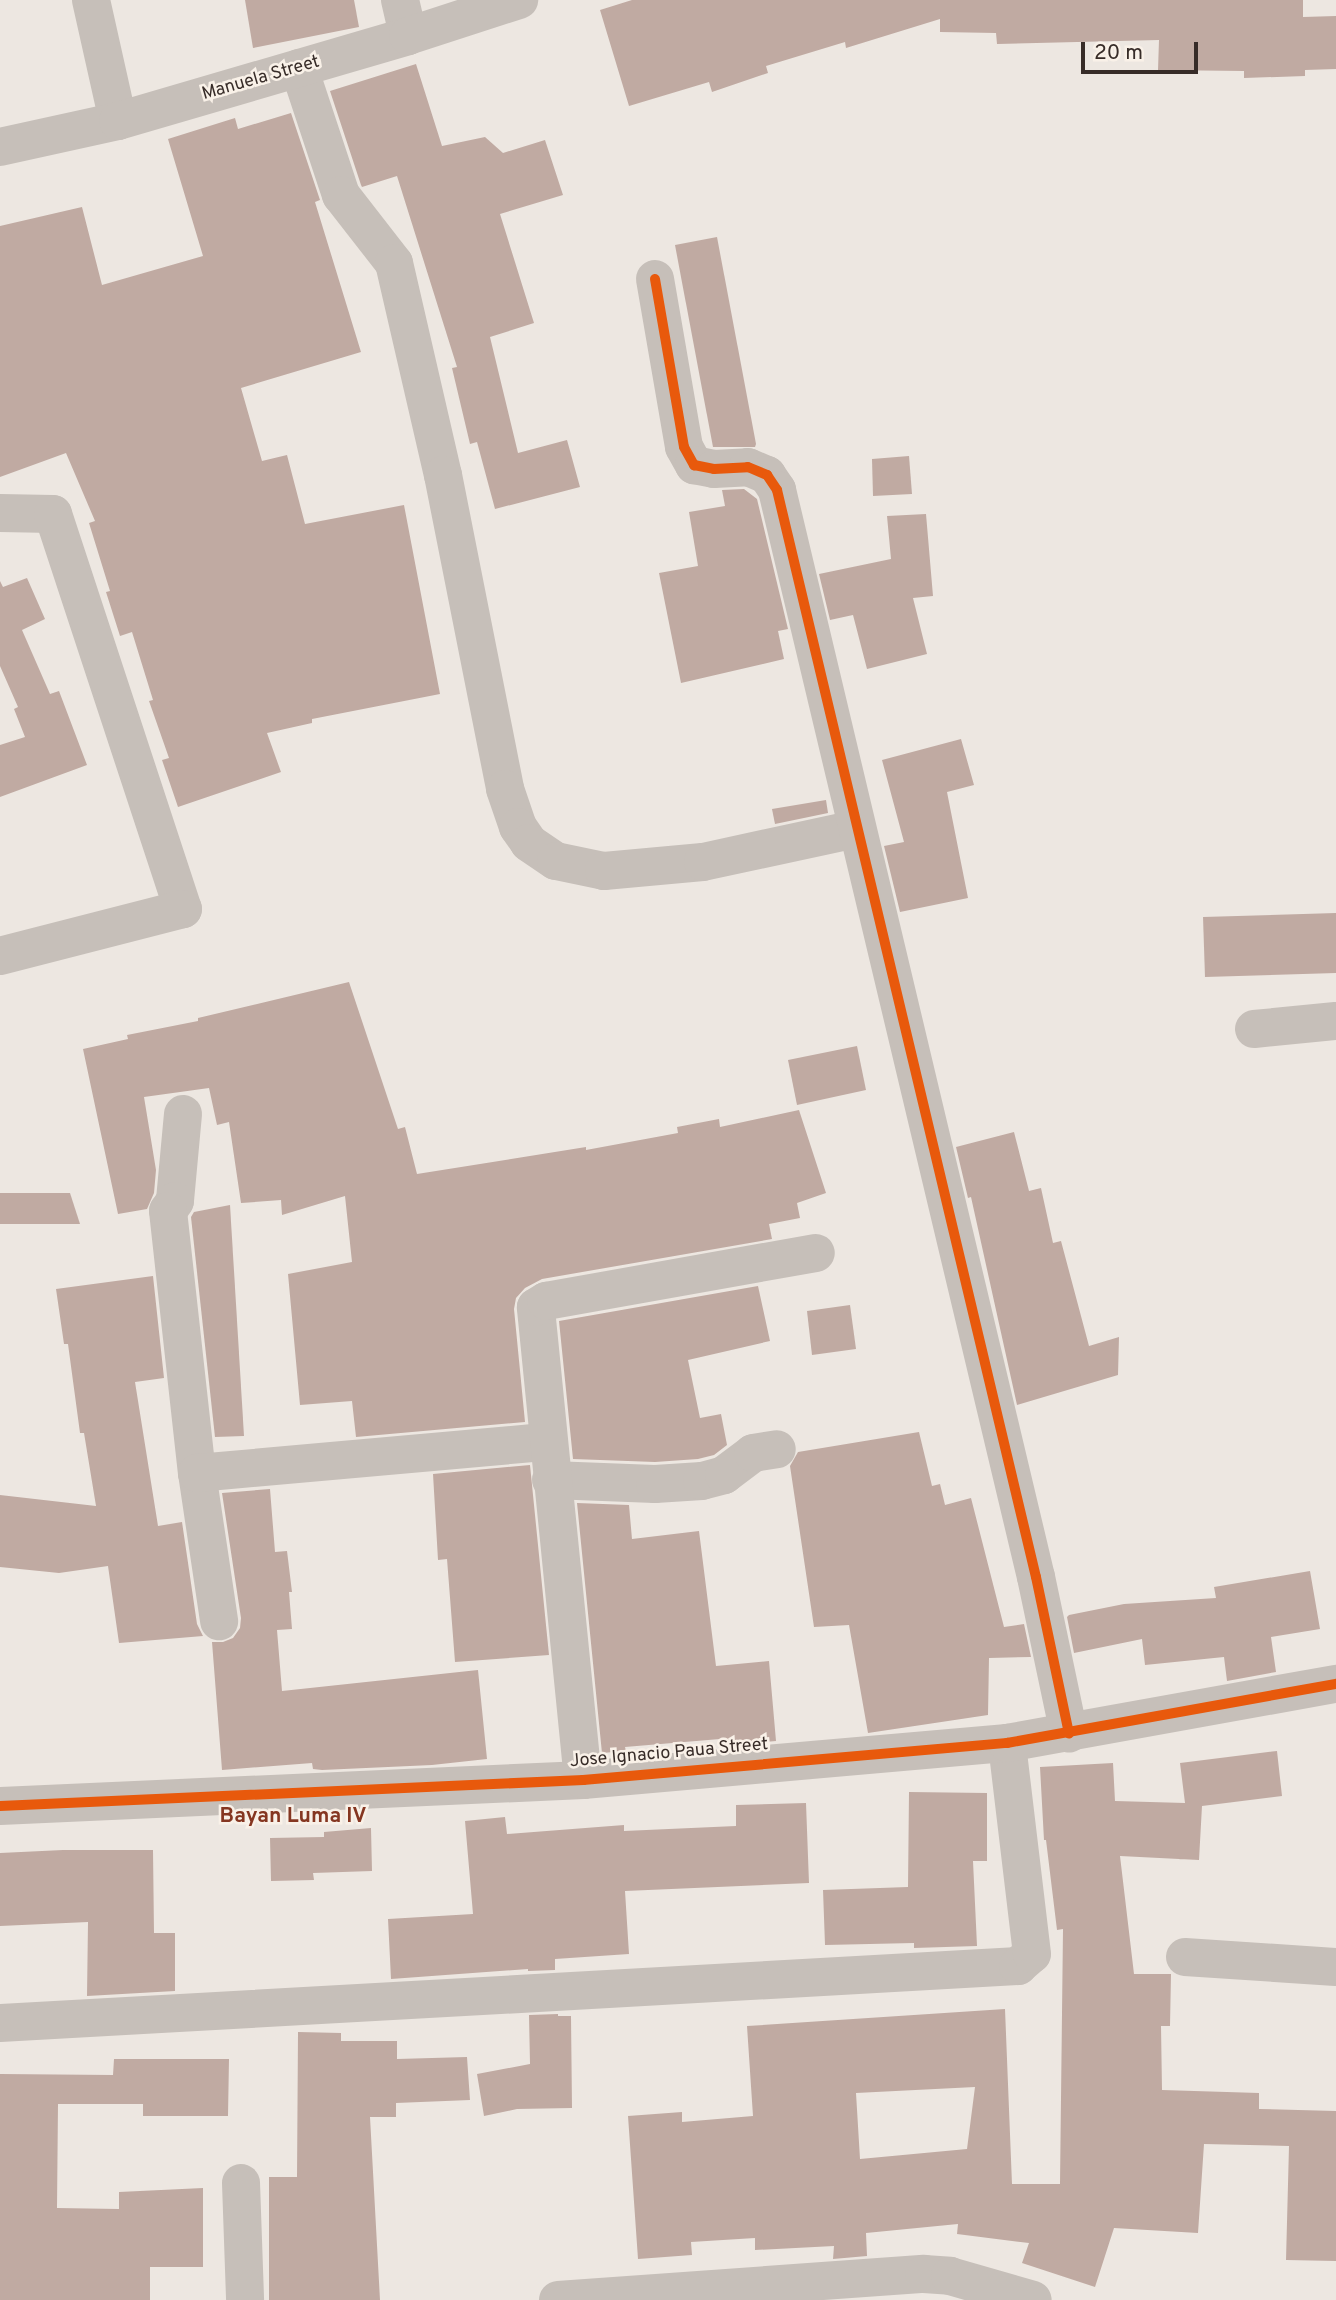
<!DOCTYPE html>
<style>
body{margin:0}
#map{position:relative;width:1336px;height:2300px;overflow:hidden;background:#ede7e1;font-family:Overpass,sans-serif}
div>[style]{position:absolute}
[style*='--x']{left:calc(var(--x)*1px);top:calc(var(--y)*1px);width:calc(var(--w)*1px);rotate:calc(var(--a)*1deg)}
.building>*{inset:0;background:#c0aaa2}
.minor>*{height:38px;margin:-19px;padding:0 19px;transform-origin:19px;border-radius:19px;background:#c6bfb9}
.tertiary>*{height:38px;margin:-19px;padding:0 19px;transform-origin:19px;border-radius:19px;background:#c6bfb9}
.cycleway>*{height:10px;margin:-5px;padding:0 5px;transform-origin:5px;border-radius:5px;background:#e8590c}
span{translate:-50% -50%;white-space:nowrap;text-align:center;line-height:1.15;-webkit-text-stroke:5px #f9f1e8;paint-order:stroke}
.street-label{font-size:18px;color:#372c28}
.quarter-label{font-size:21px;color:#853621;font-weight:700}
.scale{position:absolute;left:1081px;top:42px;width:117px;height:32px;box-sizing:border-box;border:4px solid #372c28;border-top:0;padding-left:9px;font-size:21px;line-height:24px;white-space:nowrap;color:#372c28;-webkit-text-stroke:5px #f9f1e8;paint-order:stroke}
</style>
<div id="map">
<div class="building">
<div style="clip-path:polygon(245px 0,354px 0,359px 27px,253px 48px)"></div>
<div style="clip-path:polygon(632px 0,1303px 0,1303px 17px,1336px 16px,1336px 69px,1305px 70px,1305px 76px,1244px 78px,1244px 71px,1158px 70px,1159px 40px,997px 44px,996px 33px,940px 32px,940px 19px,846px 48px,845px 42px,766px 66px,768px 73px,712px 92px,709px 82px,629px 106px,600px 10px)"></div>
<div style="clip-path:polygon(416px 64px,442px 146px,485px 137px,503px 153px,545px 140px,563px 195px,500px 214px,534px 323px,490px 337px,518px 453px,567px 440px,580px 487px,495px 509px,477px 442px,470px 444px,452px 368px,457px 367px,397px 176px,362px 187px,361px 185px,330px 91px)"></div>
<div style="clip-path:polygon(291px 113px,320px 200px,315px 202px,361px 352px,241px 388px,262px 461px,287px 455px,305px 524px,404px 505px,440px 694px,312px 719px,312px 723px,267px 733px,281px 772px,178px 807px,162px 760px,169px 758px,149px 701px,153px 700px,132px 632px,120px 636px,106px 592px,110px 591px,89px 523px,95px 521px,66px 453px,0 477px,0 226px,82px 207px,102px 285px,203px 256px,168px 139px,235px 118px,238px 129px)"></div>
<div style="clip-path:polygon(717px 237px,756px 444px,755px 447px,713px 447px,675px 245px)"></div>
<div style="clip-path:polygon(909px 456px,912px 494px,873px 496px,872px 459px)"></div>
<div style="clip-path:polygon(744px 489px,757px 499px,788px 629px,778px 631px,784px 659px,681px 683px,659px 573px,698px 566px,689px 512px,725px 506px,722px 490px)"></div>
<div style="clip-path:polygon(926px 514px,933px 596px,913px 598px,927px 654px,867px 669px,853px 615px,830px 620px,819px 574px,891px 559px,887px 516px)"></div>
<div style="clip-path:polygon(27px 578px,45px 619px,22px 630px,50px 694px,59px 691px,87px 765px,0 797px,0 745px,25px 737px,14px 709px,18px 707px,0 666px,0 581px,3px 587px)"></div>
<div style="clip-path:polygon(961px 739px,974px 785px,947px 792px,968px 898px,900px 912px,884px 846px,904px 842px,882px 760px)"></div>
<div style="clip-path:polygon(826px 800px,828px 813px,775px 824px,772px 809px)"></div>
<div style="clip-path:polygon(1336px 913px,1336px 973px,1205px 977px,1203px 917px)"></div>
<div style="clip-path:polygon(349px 982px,398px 1129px,405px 1127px,417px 1174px,586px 1147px,586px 1150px,678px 1133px,677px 1127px,719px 1119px,720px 1127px,799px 1110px,826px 1193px,797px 1203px,800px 1218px,769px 1224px,772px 1239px,542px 1279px,525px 1288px,516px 1298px,514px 1309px,525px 1422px,356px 1437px,352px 1401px,300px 1405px,288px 1274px,352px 1262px,345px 1196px,282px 1215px,281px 1200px,241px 1203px,229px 1122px,217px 1125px,209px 1088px,144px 1097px,156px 1170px,154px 1193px,147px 1209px,118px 1214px,83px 1049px,128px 1039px,127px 1035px,198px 1021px,198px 1018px)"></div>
<div style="clip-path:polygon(857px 1046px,866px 1090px,797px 1105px,788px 1060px)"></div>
<div style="clip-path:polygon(1014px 1132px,1029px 1191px,1041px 1188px,1053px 1243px,1061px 1241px,1089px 1346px,1119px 1337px,1118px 1375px,1017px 1405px,971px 1197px,968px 1198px,956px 1147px)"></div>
<div style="clip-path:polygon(0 1193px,70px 1193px,80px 1224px,0 1224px)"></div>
<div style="clip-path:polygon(230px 1205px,244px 1436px,215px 1437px,191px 1217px,194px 1212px)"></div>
<div style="clip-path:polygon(153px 1276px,164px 1378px,135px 1382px,158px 1526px,182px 1522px,197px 1624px,203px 1636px,119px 1643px,108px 1566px,59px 1573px,0 1567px,0 1495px,96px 1506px,84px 1433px,80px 1433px,68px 1344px,64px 1344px,56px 1289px)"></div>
<div style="clip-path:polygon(758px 1286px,770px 1341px,688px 1360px,700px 1418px,721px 1414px,727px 1445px,714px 1455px,698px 1459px,655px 1462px,573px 1459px,559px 1321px)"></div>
<div style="clip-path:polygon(850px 1305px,856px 1349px,812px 1355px,807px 1311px)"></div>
<div style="clip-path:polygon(919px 1432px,932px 1486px,940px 1484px,945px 1505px,971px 1498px,1004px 1627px,1024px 1624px,1031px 1657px,989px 1658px,988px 1715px,868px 1733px,849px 1625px,814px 1627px,790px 1466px,798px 1452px)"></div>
<div style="clip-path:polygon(530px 1465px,549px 1655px,455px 1662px,447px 1559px,438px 1560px,433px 1474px)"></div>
<div style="clip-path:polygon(270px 1489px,275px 1552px,287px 1551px,292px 1592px,289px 1592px,292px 1629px,277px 1630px,282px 1691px,478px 1670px,487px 1759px,432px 1765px,322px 1770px,313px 1769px,312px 1763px,222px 1770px,212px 1642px,223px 1642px,233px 1638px,240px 1628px,241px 1618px,222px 1493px)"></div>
<div style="clip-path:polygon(577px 1503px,629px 1505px,632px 1539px,699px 1531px,716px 1666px,769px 1661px,776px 1741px,720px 1746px,720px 1739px,625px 1747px,626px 1751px,602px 1753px)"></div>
<div style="clip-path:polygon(1310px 1571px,1320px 1629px,1271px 1637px,1276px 1672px,1227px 1681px,1224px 1657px,1145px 1665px,1142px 1639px,1074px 1653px,1067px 1617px,1069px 1615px,1124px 1604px,1216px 1598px,1214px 1587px)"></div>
<div style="clip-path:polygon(evenodd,1277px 1751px,1282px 1796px,1202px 1806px,1199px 1860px,1120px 1856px,1134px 1974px,1171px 1974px,1170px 2026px,1161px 2026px,1162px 2090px,1259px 2093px,1259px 2109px,1336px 2111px,1336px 2261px,1286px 2260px,1289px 2146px,1204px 2144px,1198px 2233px,1114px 2228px,1095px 2287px,1022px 2263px,1029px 2243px,957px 2234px,958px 2224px,866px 2233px,867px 2256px,833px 2259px,834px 2246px,755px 2250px,755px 2238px,691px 2242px,692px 2255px,638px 2259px,628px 2116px,682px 2112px,682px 2122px,753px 2116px,747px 2026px,1005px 2009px,1012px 2184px,1060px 2184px,1063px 1929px,1057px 1930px,1046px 1840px,1044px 1840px,1040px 1767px,1113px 1763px,1115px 1801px,1185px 1803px,1180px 1763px,1277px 1751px,975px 2087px,967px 2149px,860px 2159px,856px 2093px,975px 2087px)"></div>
<div style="clip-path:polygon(909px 1792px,987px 1793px,987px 1861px,973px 1861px,977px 1946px,914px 1948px,914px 1943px,825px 1945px,823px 1890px,908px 1887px)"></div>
<div style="clip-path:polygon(806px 1803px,809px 1883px,625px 1891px,629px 1954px,555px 1959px,555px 1970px,528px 1971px,528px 1969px,391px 1979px,388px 1919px,473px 1914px,465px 1821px,505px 1817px,507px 1834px,624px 1825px,624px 1831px,736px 1826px,736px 1805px)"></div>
<div style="clip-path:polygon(371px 1828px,372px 1871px,313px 1873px,314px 1880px,271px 1881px,270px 1838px,324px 1837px,324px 1832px)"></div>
<div style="clip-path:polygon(63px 1850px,153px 1850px,154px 1933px,175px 1933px,175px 1991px,87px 1996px,88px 1922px,0 1926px,0 1853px)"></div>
<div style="clip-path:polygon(558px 2014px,558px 2016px,571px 2016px,572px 2108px,517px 2109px,484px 2116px,477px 2074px,530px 2064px,529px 2015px)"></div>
<div style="clip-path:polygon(298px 2032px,341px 2033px,341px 2041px,397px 2041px,397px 2059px,467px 2057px,470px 2100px,396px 2103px,396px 2117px,370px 2117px,380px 2300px,269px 2300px,269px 2177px,297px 2177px)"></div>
<div style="clip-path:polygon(114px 2059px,229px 2059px,228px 2116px,143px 2116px,143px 2104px,58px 2104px,57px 2208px,119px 2209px,119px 2192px,203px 2188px,203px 2267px,150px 2267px,150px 2300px,0 2300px,0 2074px,113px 2075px)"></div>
</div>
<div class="minor">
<div style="--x:91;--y:0;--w:124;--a:77.4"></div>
<div style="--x:400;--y:0;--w:37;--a:77"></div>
<div style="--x:299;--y:68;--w:134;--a:71.7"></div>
<div style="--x:341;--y:195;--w:86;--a:52.1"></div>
<div style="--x:394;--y:263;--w:218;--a:77"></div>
<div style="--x:443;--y:475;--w:320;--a:78.8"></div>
<div style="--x:505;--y:789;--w:40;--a:71.1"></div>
<div style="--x:518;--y:827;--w:19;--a:55"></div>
<div style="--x:529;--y:843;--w:32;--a:34"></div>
<div style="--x:556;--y:861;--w:49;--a:11.8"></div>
<div style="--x:604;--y:871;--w:99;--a:-5.2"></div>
<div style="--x:703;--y:862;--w:157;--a:-12.2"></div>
<div style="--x:0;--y:147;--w:121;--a:-12.4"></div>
<div style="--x:118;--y:121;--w:302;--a:-16.3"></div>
<div style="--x:408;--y:36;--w:117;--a:-18"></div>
<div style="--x:655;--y:279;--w:170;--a:80.2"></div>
<div style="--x:684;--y:447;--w:21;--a:61"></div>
<div style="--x:694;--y:465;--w:20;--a:11"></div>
<div style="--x:714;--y:469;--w:34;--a:-3"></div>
<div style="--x:748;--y:467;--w:21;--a:23"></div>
<div style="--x:767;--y:475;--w:18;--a:56"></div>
<div style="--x:777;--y:490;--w:1117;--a:76.6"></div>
<div style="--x:1036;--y:1577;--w:160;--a:78.1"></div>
<div style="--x:0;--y:513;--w:53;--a:1.1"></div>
<div style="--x:53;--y:514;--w:416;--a:71.8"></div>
<div style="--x:183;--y:909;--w:189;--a:165.6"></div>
<div style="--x:1254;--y:1029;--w:82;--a:-5.6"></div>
<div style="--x:183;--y:1114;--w:87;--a:95.3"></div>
<div style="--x:175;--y:1201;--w:12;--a:125"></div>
<div style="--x:168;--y:1211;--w:264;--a:83.7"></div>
<div style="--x:197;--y:1473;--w:150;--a:81.5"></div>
<div style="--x:197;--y:1473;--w:351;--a:-5.1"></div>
<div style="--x:551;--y:1480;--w:104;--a:2.2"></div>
<div style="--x:655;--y:1484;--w:47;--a:-3.7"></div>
<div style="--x:702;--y:1481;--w:23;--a:-15"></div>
<div style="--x:724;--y:1475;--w:36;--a:-37"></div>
<div style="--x:753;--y:1453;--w:24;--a:-9"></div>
<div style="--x:583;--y:1780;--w:475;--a:-95.7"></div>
<div style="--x:536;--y:1307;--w:12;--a:-31"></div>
<div style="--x:546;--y:1301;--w:274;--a:-10.1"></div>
<div style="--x:1185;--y:1957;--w:151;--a:3.8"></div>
<div style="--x:0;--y:2023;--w:1020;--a:-3.2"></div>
<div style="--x:1018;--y:1966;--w:18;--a:-41"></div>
<div style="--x:1032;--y:1954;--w:212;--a:-96.8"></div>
<div style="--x:241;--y:2183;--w:117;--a:88"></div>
<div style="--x:558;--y:2300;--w:367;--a:-4.1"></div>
<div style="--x:924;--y:2274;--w:26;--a:4"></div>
<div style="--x:950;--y:2276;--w:86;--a:16.1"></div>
</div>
<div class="tertiary">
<div style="--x:0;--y:1806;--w:584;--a:-2.55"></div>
<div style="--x:583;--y:1780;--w:426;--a:-5"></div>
<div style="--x:1007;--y:1743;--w:334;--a:-10.2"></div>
</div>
<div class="cycleway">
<div style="--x:655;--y:279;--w:170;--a:80.2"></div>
<div style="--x:684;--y:447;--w:21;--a:61"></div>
<div style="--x:694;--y:465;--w:20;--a:11"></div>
<div style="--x:714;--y:469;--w:34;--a:-3"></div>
<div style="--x:748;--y:467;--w:21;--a:23"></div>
<div style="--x:767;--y:475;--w:18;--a:56"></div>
<div style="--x:777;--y:490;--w:1117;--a:76.6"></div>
<div style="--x:1036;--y:1577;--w:160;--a:78.1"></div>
<div style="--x:0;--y:1806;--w:584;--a:-2.55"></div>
<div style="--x:583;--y:1780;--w:426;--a:-5"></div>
<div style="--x:1007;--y:1743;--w:334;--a:-10.2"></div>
</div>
<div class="street-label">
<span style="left:261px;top:79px;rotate:-16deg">Manuela Street</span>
<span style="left:669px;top:1754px;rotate:-5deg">Jose Ignacio Paua Street</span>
</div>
<div class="quarter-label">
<span style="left:293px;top:1817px">Bayan Luma IV</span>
</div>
<div class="scale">20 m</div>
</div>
